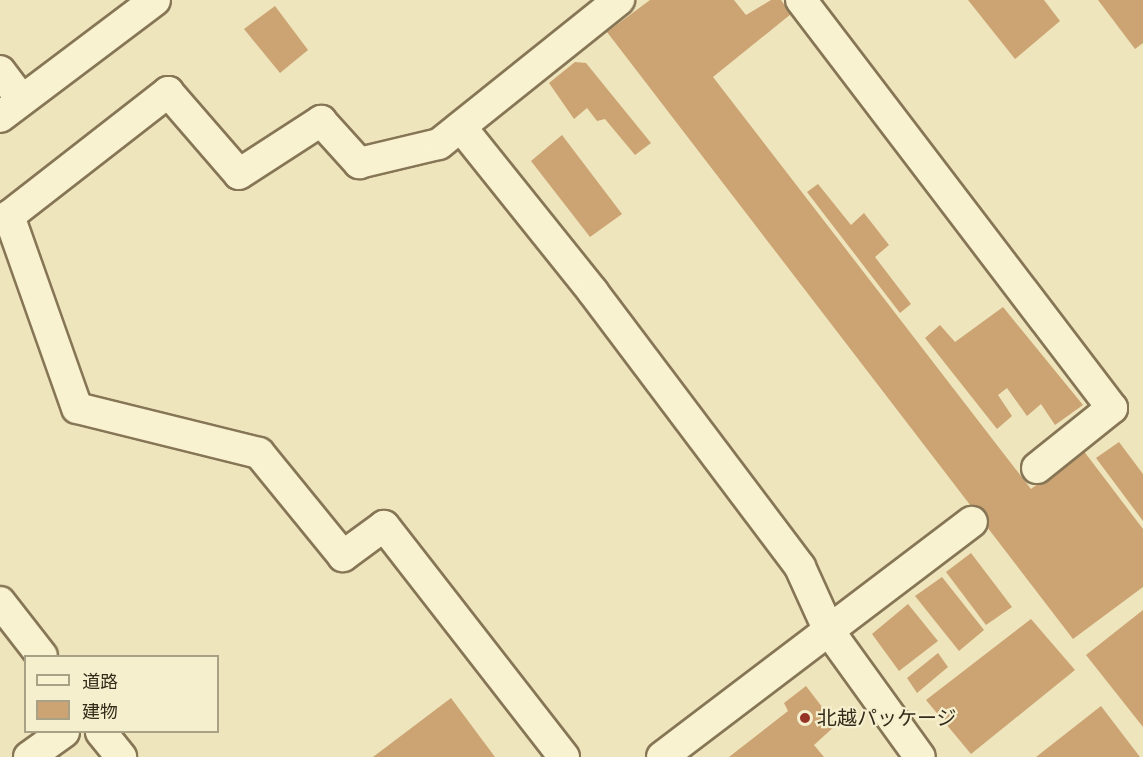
<!DOCTYPE html>
<meta charset="utf-8">
<style>
body{margin:0}
#map{position:relative;width:1143px;height:757px;overflow:hidden;background:#eee5bd;font-family:"Libre Baskerville","Noto Sans JP",serif}
div>[style]{position:absolute}
[style*='--x']{left:calc(var(--x)*1px);top:calc(var(--y)*1px);width:calc(var(--w)*1px);rotate:calc(var(--a)*1deg)}
.building>*{inset:0;background:#cca373}
.roads{filter:drop-shadow(2px 0 #867656) drop-shadow(-2px 0 #867656) drop-shadow(0 2px #867656) drop-shadow(0 -2px #867656)}
.minor>*{height:30px;margin:-15px;padding:0 15px;transform-origin:15px;border-radius:15px;background:#f9f2d0}
.dots>*{width:16px;height:16px;translate:-50% -50%;box-sizing:border-box;border:3px solid #f5efcd;border-radius:50%}
span{translate:-50% -50%;white-space:nowrap;text-align:center;line-height:1.15;-webkit-text-stroke:4.5px #f5efcd;paint-order:stroke}
.poi-label{font-size:20px;color:#352b1b}
.left{translate:0 -50%;text-align:left}
.legend{position:absolute;left:24px;top:655px;width:195px;height:78px;box-sizing:border-box;background:#f5efcd;border:2px solid #a8a186;margin:0;padding:8px 10px;list-style:none;font-size:18px;color:#352b1b}
.legend li{display:flex;align-items:center;gap:12px;height:30px}
.legend b{width:30px;border:2px solid #a8a186}
</style>
<div id="map">
<div class="building">
<div style="clip-path:polygon(650px 0,734px 0,746px 15px,771px 0,781px 0,791px 14px,713px 77px,1031px 489px,1083px 450px,1143px 529px,1143px 587px,1073px 639px,607px 32px)"></div>
<div style="clip-path:polygon(968px 0,1044px 0,1060px 21px,1015px 59px)"></div>
<div style="clip-path:polygon(1098px 0,1143px 0,1143px 43px,1135px 49px)"></div>
<div style="clip-path:polygon(275px 6px,308px 50px,280px 73px,244px 29px)"></div>
<div style="clip-path:polygon(575px 62px,586px 63px,651px 143px,635px 155px,605px 119px,597px 121px,587px 108px,574px 119px,549px 83px)"></div>
<div style="clip-path:polygon(562px 135px,622px 214px,590px 237px,531px 161px)"></div>
<div style="clip-path:polygon(818px 184px,851px 225px,864px 213px,889px 245px,875px 257px,911px 304px,900px 313px,807px 192px)"></div>
<div style="clip-path:polygon(1003px 307px,1083px 405px,1055px 425px,1041px 404px,1027px 416px,1007px 388px,998px 395px,1012px 416px,997px 429px,925px 338px,940px 325px,955px 342px)"></div>
<div style="clip-path:polygon(1119px 442px,1143px 474px,1143px 521px,1096px 458px)"></div>
<div style="clip-path:polygon(971px 553px,1012px 607px,986px 625px,946px 572px)"></div>
<div style="clip-path:polygon(942px 577px,984px 630px,959px 651px,915px 596px)"></div>
<div style="clip-path:polygon(908px 604px,938px 641px,899px 671px,872px 634px)"></div>
<div style="clip-path:polygon(1143px 610px,1143px 727px,1086px 655px)"></div>
<div style="clip-path:polygon(1031px 619px,1075px 670px,971px 754px,926px 700px)"></div>
<div style="clip-path:polygon(938px 653px,948px 667px,917px 693px,907px 678px)"></div>
<div style="clip-path:polygon(806px 686px,836px 725px,814px 745px,824px 757px,729px 757px,788px 711px,784px 703px)"></div>
<div style="clip-path:polygon(451px 698px,495px 757px,373px 757px)"></div>
<div style="clip-path:polygon(1101px 706px,1140px 757px,1036px 757px)"></div>
</div>
<div class="roads">
<div class="minor">
<div style="--x:801;--y:0;--w:513;--a:52.68"></div>
<div style="--x:1112;--y:408;--w:96;--a:141.3"></div>
<div style="--x:0;--y:71;--w:36;--a:53"></div>
<div style="--x:0;--y:117;--w:194;--a:-37"></div>
<div style="--x:461;--y:127;--w:211;--a:51.3"></div>
<div style="--x:593;--y:292;--w:344;--a:53"></div>
<div style="--x:800;--y:567;--w:70;--a:65.6"></div>
<div style="--x:829;--y:631;--w:155;--a:54.2"></div>
<div style="--x:0;--y:602;--w:68;--a:52.1"></div>
<div style="--x:101;--y:732;--w:32;--a:51"></div>
<div style="--x:29;--y:757;--w:43;--a:-35.5"></div>
<div style="--x:564;--y:757;--w:293;--a:-127.9"></div>
<div style="--x:384;--y:526;--w:51;--a:143.8"></div>
<div style="--x:343;--y:556;--w:133;--a:-129.2"></div>
<div style="--x:259;--y:453;--w:187;--a:-166.1"></div>
<div style="--x:77;--y:408;--w:204;--a:-109.5"></div>
<div style="--x:9;--y:216;--w:202;--a:-37.9"></div>
<div style="--x:168;--y:92;--w:108;--a:49.1"></div>
<div style="--x:239;--y:174;--w:98;--a:-32.9"></div>
<div style="--x:321;--y:121;--w:57;--a:47.9"></div>
<div style="--x:359;--y:163;--w:82;--a:-13.4"></div>
<div style="--x:439;--y:144;--w:231;--a:-38.7"></div>
<div style="--x:662;--y:757;--w:389;--a:-37.2"></div>
</div>
</div>
<div class="dots">
<div style="left:805px;top:718px;background:#953326"></div>
</div>
<div class="poi-label">
<span class="left" style="left:817px;top:718px">北越パッケージ</span>
</div>
<ul class="legend">
<li><b style="height:8px;background:#f9f2d0"></b>道路</li>
<li><b style="height:16px;background:#cca373"></b>建物</li>
</ul>
</div>
